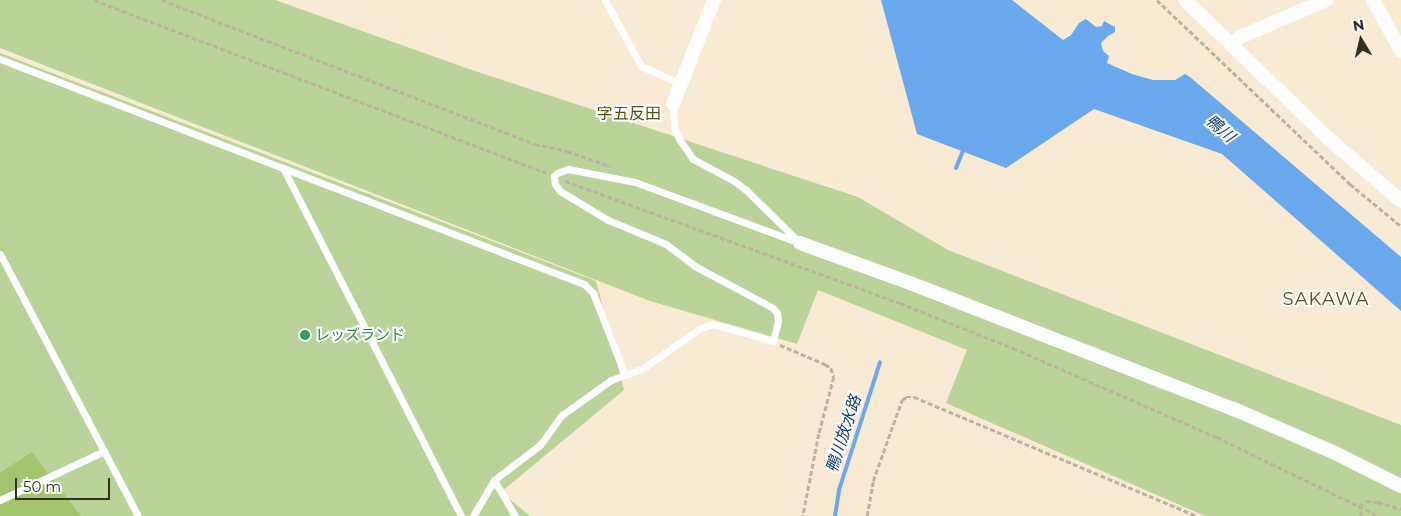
<!DOCTYPE html>
<meta charset="utf-8">
<style>
body{margin:0}
#map{position:relative;width:1401px;height:516px;overflow:hidden;background:#f9ebd3;font-family:Montserrat,"Noto Sans JP",sans-serif}
div>[style]{position:absolute}
[style*='--x']{left:calc(var(--x)*1px);top:calc(var(--y)*1px);width:calc(var(--w)*1px);rotate:calc(var(--a)*1deg)}
.green>*{inset:0;background:#bad399}
.forest>*{inset:0;background:#a1c46d}
.water>*{inset:0;background:#6aa9ee}
.stream>*{height:4px;margin:-2px;padding:0 2px;transform-origin:2px;border-radius:2px;background:#6aa9ee}
.path>*{height:2.5px;margin-top:-1.25px;transform-origin:0;background:repeating-linear-gradient(90deg,#bdb29e 0 5px,transparent 0 7.5px)}
.lane>*{height:7px;margin:-3.5px;padding:0 3.5px;transform-origin:3.5px;border-radius:3.5px;background:#fff}
.street>*{height:14px;margin:-7px;padding:0 7px;transform-origin:7px;border-radius:7px;background:#fff}
.dots>*{width:14px;height:14px;translate:-50% -50%;box-sizing:border-box;border:2px solid #fff;border-radius:50%}
span{translate:-50% -50%;white-space:nowrap;text-align:center;line-height:1.15;-webkit-text-stroke:4px #fff;paint-order:stroke}
.leisure-label{font-size:15px;color:#27864d}
.left{translate:0 -50%;text-align:left}
.neighbourhood-label{font-size:16px;color:#525115}
.water-label{font-size:16px;color:#133f6c;font-style:italic}
.quarter-label{font-size:18px;color:#525115;letter-spacing:1px}
.north{position:absolute;left:1336px;top:15px;width:50px;height:50px;-webkit-text-stroke:4px #fff;paint-order:stroke;rotate:351deg;font-size:14px;font-weight:700;line-height:20px;text-align:center;color:#332e25}
.north::after{content:'';display:block;margin:auto;width:18px;height:22px;background:#332e25;clip-path:polygon(50% 0,100% 100%,50% 72%,0 100%)}
.scale{position:absolute;left:15px;top:478px;width:95px;height:22px;box-sizing:border-box;border:2px solid #332e25;border-top:0;padding-left:6px;font-size:15px;line-height:18px;white-space:nowrap;color:#332e25;-webkit-text-stroke:4px #fff;paint-order:stroke}
</style>
<div id="map">
<div class="green">
<div style="clip-path:polygon(0 0,275px 0,469px 69px,858px 197px,948px 250px,1401px 425px,1401px 516px,1205px 516px,946px 403px,967px 350px,818px 290px,797px 344px,650px 301px,0 48px)"></div>
<div style="clip-path:polygon(0 53px,596px 281px,624px 390px,501px 492px,530px 516px,0 516px)"></div>
</div>
<div class="forest">
<div style="clip-path:polygon(32px 452px,81px 516px,0 516px,0 473px)"></div>
</div>
<div class="water">
<div style="clip-path:polygon(881px 0,1012px 0,1063px 40px,1071px 35px,1079px 23px,1086px 19px,1096px 27px,1102px 26px,1104px 21px,1115px 27px,1115px 32px,1108px 36px,1101px 43px,1103px 51px,1109px 56px,1107px 63px,1132px 74px,1153px 80px,1175px 80px,1185px 74px,1190px 77px,1401px 257px,1401px 311px,1222px 154px,1094px 109px,1006px 168px,917px 134px)"></div>
</div>
<div class="stream">
<div style="--x:956;--y:168;--w:22;--a:-68"></div>
<div style="--x:835;--y:516;--w:26;--a:-81"></div>
<div style="--x:839;--y:490;--w:134;--a:-72.2"></div>
</div>
<div class="path">
<div style="--x:94;--y:0;--w:484;--a:20.9"></div>
<div style="--x:162;--y:0;--w:400;--a:21.1"></div>
<div style="--x:535;--y:144;--w:33;--a:12"></div>
<div style="--x:567;--y:151;--w:46;--a:19.2"></div>
<div style="--x:1157;--y:0;--w:267;--a:43.6"></div>
<div style="--x:1350;--y:184;--w:66;--a:39.5"></div>
<div style="--x:565;--y:181;--w:357;--a:20"></div>
<div style="--x:900;--y:303;--w:122;--a:21.7"></div>
<div style="--x:1013;--y:348;--w:223;--a:23.6"></div>
<div style="--x:1217;--y:437;--w:180;--a:26"></div>
<div style="--x:780;--y:345;--w:49;--a:22.9"></div>
<div style="--x:825;--y:364;--w:7;--a:34"></div>
<div style="--x:831;--y:368;--w:9;--a:72"></div>
<div style="--x:834;--y:377;--w:59;--a:104.7"></div>
<div style="--x:819;--y:434;--w:84;--a:101"></div>
<div style="--x:867;--y:516;--w:36;--a:-80"></div>
<div style="--x:873;--y:481;--w:86;--a:-70.3"></div>
<div style="--x:902;--y:400;--w:5;--a:-37"></div>
<div style="--x:906;--y:397;--w:8;--a:0"></div>
<div style="--x:914;--y:397;--w:307;--a:22.8"></div>
<div style="--x:1361;--y:516;--w:10;--a:-101"></div>
<div style="--x:1359;--y:506;--w:9;--a:-36"></div>
<div style="--x:1366;--y:501;--w:12;--a:5"></div>
<div style="--x:1378;--y:502;--w:24;--a:17"></div>
</div>
<div class="lane">
<div style="--x:605;--y:0;--w:75;--a:61.4"></div>
<div style="--x:641;--y:66;--w:44;--a:24.2"></div>
<div style="--x:0;--y:59;--w:303;--a:21.1"></div>
<div style="--x:283;--y:168;--w:391;--a:62.9"></div>
<div style="--x:283;--y:168;--w:323;--a:21.1"></div>
<div style="--x:584;--y:284;--w:13;--a:45"></div>
<div style="--x:593;--y:293;--w:88;--a:68.7"></div>
<div style="--x:0;--y:254;--w:296;--a:62.2"></div>
<div style="--x:494;--y:480;--w:42;--a:59.7"></div>
<div style="--x:0;--y:500;--w:115;--a:-25.2"></div>
<div style="--x:473;--y:516;--w:42;--a:-59.7"></div>
<div style="--x:494;--y:480;--w:58;--a:-37.3"></div>
<div style="--x:540;--y:445;--w:37;--a:-54"></div>
<div style="--x:562;--y:415;--w:60;--a:-35.5"></div>
<div style="--x:611;--y:380;--w:33;--a:-20"></div>
<div style="--x:642;--y:369;--w:70;--a:-35.1"></div>
<div style="--x:699;--y:329;--w:14;--a:-21"></div>
<div style="--x:712;--y:324;--w:63;--a:15.6"></div>
<div style="--x:773;--y:341;--w:21;--a:-76"></div>
<div style="--x:778;--y:321;--w:8;--a:-97"></div>
<div style="--x:777;--y:313;--w:6;--a:-129"></div>
<div style="--x:773;--y:308;--w:89;--a:-151.7"></div>
<div style="--x:695;--y:266;--w:36;--a:-143"></div>
<div style="--x:666;--y:244;--w:63;--a:-157.5"></div>
<div style="--x:608;--y:220;--w:56;--a:-148.9"></div>
<div style="--x:560;--y:191;--w:9;--a:-126"></div>
<div style="--x:555;--y:184;--w:8;--a:-97"></div>
<div style="--x:554;--y:176;--w:4;--a:-45"></div>
<div style="--x:557;--y:173;--w:12;--a:-20"></div>
<div style="--x:568;--y:169;--w:68;--a:11"></div>
<div style="--x:635;--y:182;--w:176;--a:20.3"></div>
<div style="--x:800;--y:243;--w:76;--a:-135.5"></div>
<div style="--x:746;--y:190;--w:15;--a:-143"></div>
<div style="--x:734;--y:181;--w:47;--a:-151.8"></div>
<div style="--x:693;--y:159;--w:24;--a:-125"></div>
<div style="--x:679;--y:139;--w:13;--a:-113"></div>
<div style="--x:674;--y:127;--w:23;--a:-92"></div>
</div>
<div class="street">
<div style="--x:1185;--y:0;--w:200;--a:44"></div>
<div style="--x:1329;--y:139;--w:95;--a:40.7"></div>
<div style="--x:1373;--y:0;--w:58;--a:61.2"></div>
<div style="--x:1231;--y:45;--w:12;--a:-42"></div>
<div style="--x:1240;--y:37;--w:94;--a:-23.3"></div>
<div style="--x:673;--y:104;--w:112;--a:-68.5"></div>
<div style="--x:800;--y:243;--w:117;--a:20"></div>
<div style="--x:910;--y:283;--w:348;--a:21.3"></div>
<div style="--x:1234;--y:409;--w:110;--a:23.5"></div>
<div style="--x:1335;--y:453;--w:74;--a:26.6"></div>
</div>
<div class="dots">
<div style="left:305px;top:335px;background:#2e9e5b"></div>
</div>
<div class="leisure-label">
<span class="left" style="left:315px;top:335px">レッズランド</span>
</div>
<div class="neighbourhood-label">
<span style="left:629px;top:114px">字五反田</span>
</div>
<div class="water-label">
<span style="left:1220px;top:129px;rotate:41deg">鴨川</span>
<span style="left:844px;top:434px;rotate:-72deg">鴨川放水路</span>
</div>
<div class="quarter-label">
<span style="left:1326px;top:299px">SAKAWA</span>
</div>
<div class="north">N</div>
<div class="scale">50 m</div>
</div>
